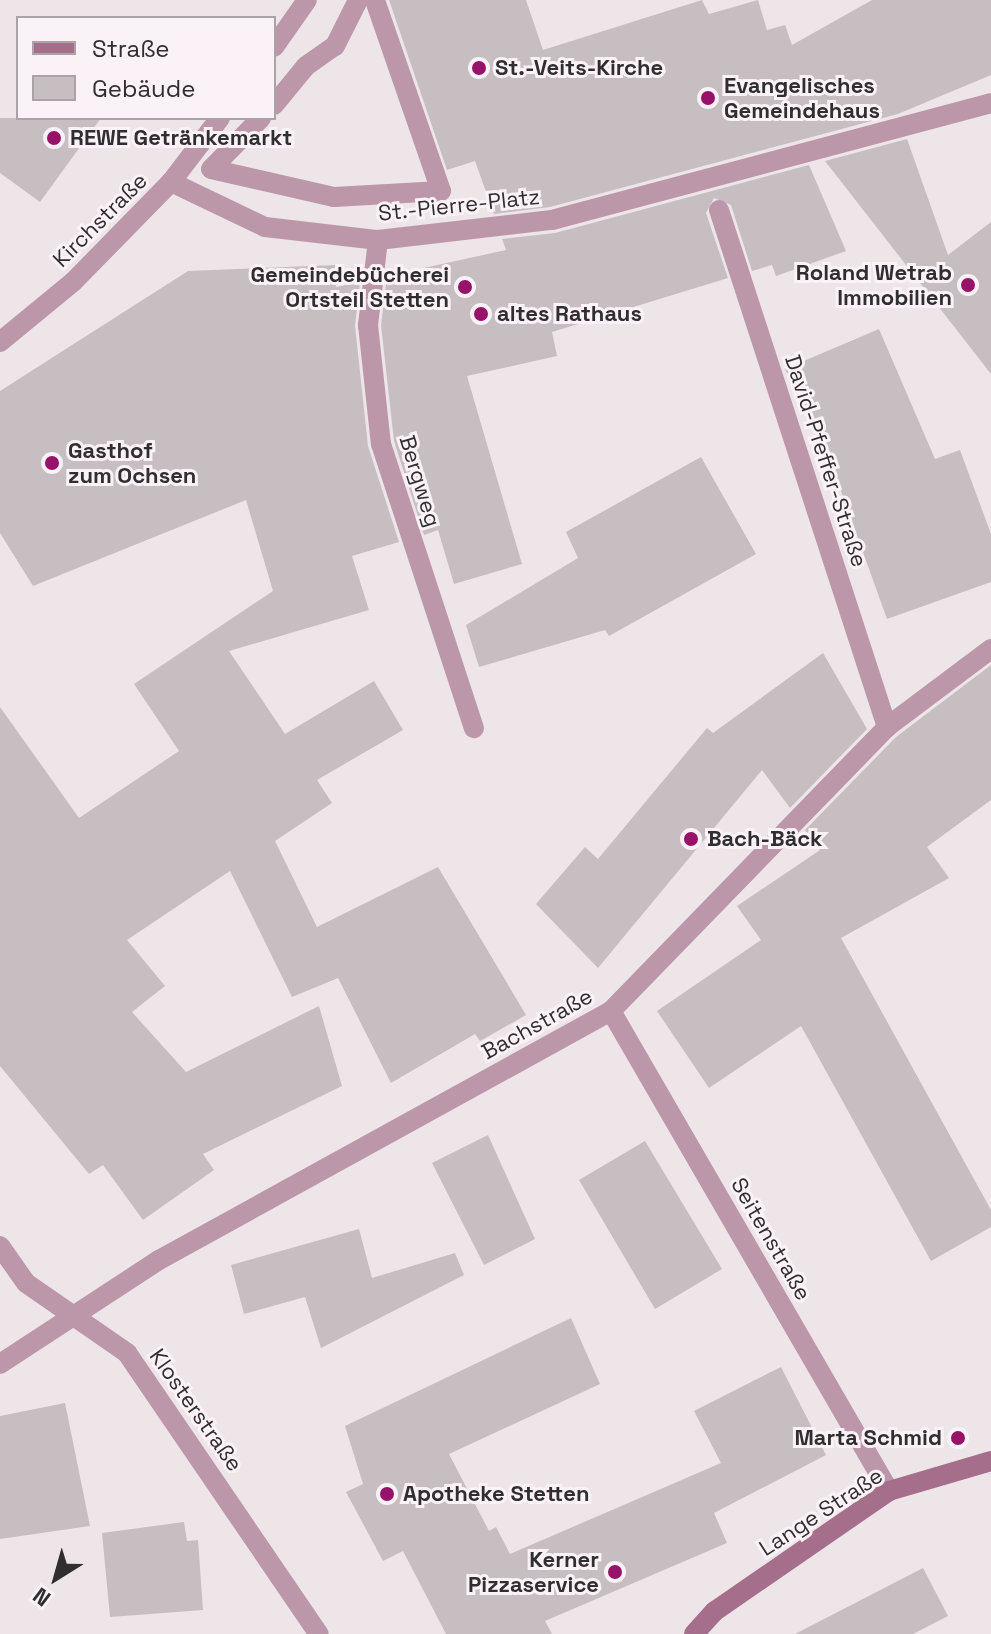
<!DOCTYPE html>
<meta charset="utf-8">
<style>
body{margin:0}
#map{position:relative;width:991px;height:1634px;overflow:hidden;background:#eee5e9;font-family:"Space Grotesk",sans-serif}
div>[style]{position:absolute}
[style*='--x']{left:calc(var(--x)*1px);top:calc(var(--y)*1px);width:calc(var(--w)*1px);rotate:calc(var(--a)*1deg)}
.building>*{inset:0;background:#c7bec2}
.pedestrian>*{height:20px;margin:-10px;padding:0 10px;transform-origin:10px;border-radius:10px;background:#bc97a9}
.minor>*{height:20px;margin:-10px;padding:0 10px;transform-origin:10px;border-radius:10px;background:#bc97a9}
.secondary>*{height:20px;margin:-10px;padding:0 10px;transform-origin:10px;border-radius:10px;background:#a56f8b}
.dots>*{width:22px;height:22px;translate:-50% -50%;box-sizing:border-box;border:4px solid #fbf2f7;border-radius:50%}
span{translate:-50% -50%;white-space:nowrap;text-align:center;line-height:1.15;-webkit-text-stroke:6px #fbf2f7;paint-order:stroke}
.poi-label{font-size:22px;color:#312e2f;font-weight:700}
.left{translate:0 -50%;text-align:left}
.right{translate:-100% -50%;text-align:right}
.street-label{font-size:22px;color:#312e2f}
.legend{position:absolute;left:16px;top:16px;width:260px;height:104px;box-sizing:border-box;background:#fbf2f7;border:2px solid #aaa4a7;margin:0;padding:10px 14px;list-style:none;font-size:24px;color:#312e2f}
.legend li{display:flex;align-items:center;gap:16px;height:40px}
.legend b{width:40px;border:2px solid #aaa4a7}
.north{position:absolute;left:16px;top:1538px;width:80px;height:80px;-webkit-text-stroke:6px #fbf2f7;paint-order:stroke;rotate:217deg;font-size:22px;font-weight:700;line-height:32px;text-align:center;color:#312e2f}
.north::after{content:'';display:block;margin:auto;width:28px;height:36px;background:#312e2f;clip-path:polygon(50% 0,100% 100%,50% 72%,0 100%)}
</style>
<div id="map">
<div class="building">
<div style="clip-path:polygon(389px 0,526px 0,543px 50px,702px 0,709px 14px,758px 0,767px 30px,785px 25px,792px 45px,872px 0,991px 0,991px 75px,898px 114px,550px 207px,494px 214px,475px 161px,447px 170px)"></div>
<div style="clip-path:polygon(0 118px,101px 118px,40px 202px,0 173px)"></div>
<div style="clip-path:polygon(907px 139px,948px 255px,991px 222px,991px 374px,825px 161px)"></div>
<div style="clip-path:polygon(809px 165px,846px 251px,776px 276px,772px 265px,752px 271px,731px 205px,714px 198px,706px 213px,728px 278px,552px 332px,557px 356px,467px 376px,522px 564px,454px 584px,438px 530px,424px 535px,394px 441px,381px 325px,387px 276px,506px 250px,502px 239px,555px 233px)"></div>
<div style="clip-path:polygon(335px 265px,336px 287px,360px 282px,355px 326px,368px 446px,399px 542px,352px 556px,369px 610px,229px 651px,285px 734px,374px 681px,403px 730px,317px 780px,332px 803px,275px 841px,317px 927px,438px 867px,526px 1015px,480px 1041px,475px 1034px,391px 1083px,338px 978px,292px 997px,230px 871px,127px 940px,165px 986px,132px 1012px,186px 1072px,319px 1006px,342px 1086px,203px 1154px,214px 1170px,143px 1220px,103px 1165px,89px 1174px,0 1066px,0 707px,79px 818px,179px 751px,134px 684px,273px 591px,246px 500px,33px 586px,0 533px,0 391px,188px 271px)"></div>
<div style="clip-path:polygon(879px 329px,935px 459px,960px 450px,991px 534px,991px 582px,887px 619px,836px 477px,785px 369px)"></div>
<div style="clip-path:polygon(701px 457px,756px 554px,609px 636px,605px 630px,479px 667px,466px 625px,578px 558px,566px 532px)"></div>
<div style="clip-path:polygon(823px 653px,867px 729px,790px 808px,762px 770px,598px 968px,536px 904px,585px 847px,598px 859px,707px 728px,713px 733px)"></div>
<div style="clip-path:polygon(991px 665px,991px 800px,927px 847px,949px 878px,841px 938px,991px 1210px,991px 1227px,931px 1261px,801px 1026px,709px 1088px,657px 1011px,761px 940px,737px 906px,820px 850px,805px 830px,896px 737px)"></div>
<div style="clip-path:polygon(488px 1135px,535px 1239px,484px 1265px,432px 1163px)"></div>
<div style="clip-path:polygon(645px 1141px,722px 1269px,655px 1309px,579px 1180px)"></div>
<div style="clip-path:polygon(359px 1229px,372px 1278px,455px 1253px,464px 1275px,321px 1348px,305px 1297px,244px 1314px,231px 1265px)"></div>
<div style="clip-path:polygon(571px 1318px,600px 1384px,449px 1454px,489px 1531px,496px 1527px,510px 1554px,721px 1463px,694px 1411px,781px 1367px,826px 1455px,714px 1513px,727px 1543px,545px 1621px,552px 1634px,446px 1634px,403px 1551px,383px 1561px,346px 1492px,363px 1484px,345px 1426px)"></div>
<div style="clip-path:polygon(65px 1403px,90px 1526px,0 1539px,0 1416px)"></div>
<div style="clip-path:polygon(184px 1522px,187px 1541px,198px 1540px,203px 1610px,110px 1617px,102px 1533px)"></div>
<div style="clip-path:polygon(923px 1568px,948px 1616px,913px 1634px,795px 1634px)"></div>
</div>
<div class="pedestrian">
<div style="--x:274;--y:105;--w:50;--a:-50.6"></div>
<div style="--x:306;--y:66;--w:35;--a:-35"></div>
<div style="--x:335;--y:46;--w:51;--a:-63.4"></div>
<div style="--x:261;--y:118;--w:71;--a:134.4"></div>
<div style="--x:211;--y:169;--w:126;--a:12.8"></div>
<div style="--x:334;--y:197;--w:107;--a:-3.2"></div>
<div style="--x:441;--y:191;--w:202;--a:-109.1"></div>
</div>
<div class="minor">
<div style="--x:274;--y:47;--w:57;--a:-54.9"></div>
<div style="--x:171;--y:182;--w:104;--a:25.6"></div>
<div style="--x:265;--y:227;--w:114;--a:6.6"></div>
<div style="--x:378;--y:240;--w:175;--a:-6.6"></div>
<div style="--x:552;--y:220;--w:454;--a:-14.9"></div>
<div style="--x:719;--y:210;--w:544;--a:72"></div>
<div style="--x:378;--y:240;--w:86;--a:96.7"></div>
<div style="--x:368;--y:325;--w:120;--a:83.8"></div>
<div style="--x:381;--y:444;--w:299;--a:71.9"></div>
<div style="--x:0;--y:342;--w:94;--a:-39.4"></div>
<div style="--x:73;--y:282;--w:140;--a:-45.6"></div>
<div style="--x:171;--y:182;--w:81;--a:-52.6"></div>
<div style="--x:611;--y:1011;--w:555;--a:59.92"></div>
<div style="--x:0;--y:1246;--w:45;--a:54.9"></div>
<div style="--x:26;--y:1283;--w:123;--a:34.7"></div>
<div style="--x:127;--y:1353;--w:340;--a:55.7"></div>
<div style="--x:0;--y:1364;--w:190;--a:-33.2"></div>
<div style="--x:159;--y:1260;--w:516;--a:-28.85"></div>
<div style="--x:611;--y:1011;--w:396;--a:-45.8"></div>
<div style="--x:887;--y:727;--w:130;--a:-36.9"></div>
</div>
<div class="secondary">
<div style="--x:694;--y:1634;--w:31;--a:-48"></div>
<div style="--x:715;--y:1611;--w:211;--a:-34.6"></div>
<div style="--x:889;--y:1491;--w:106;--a:-16.4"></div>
</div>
<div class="dots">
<div style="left:479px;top:68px;background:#971369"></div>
<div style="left:708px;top:98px;background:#971369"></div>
<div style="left:54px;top:138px;background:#971369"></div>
<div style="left:968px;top:285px;background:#971369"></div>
<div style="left:465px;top:287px;background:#971369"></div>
<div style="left:481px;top:314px;background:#971369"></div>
<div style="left:52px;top:463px;background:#971369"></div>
<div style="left:691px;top:839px;background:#971369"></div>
<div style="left:958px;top:1438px;background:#971369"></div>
<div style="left:387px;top:1494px;background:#971369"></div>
<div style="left:615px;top:1572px;background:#971369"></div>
</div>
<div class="poi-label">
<span class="left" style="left:495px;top:68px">St.-Veits-Kirche</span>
<span class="left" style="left:724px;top:98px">Evangelisches<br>Gemeindehaus</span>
<span class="left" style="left:70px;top:138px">REWE Getränkemarkt</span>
<span class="right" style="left:952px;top:285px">Roland Wetrab<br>Immobilien</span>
<span class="right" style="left:449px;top:287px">Gemeindebücherei<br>Ortsteil Stetten</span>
<span class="left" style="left:497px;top:314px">altes Rathaus</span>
<span class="left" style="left:68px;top:463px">Gasthof<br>zum Ochsen</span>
<span class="left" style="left:707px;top:839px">Bach-Bäck</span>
<span class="right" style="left:942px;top:1438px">Marta Schmid</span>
<span class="left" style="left:403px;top:1494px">Apotheke Stetten</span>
<span class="right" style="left:599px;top:1572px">Kerner<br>Pizzaservice</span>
</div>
<div class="street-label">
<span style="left:459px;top:205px;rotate:-6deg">St.-Pierre-Platz</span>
<span style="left:100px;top:220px;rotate:-45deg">Kirchstraße</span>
<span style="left:826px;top:461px;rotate:72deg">David-Pfeffer-Straße</span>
<span style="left:420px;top:481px;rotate:73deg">Bergweg</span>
<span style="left:537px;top:1024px;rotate:-29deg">Bachstraße</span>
<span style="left:771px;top:1239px;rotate:60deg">Seitenstraße</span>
<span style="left:196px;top:1410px;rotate:55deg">Klosterstraße</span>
<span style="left:821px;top:1512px;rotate:-33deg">Lange Straße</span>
</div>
<ul class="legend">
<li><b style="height:10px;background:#a56f8b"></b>Straße</li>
<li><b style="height:22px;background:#c7bec2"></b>Gebäude</li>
</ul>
<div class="north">N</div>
</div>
